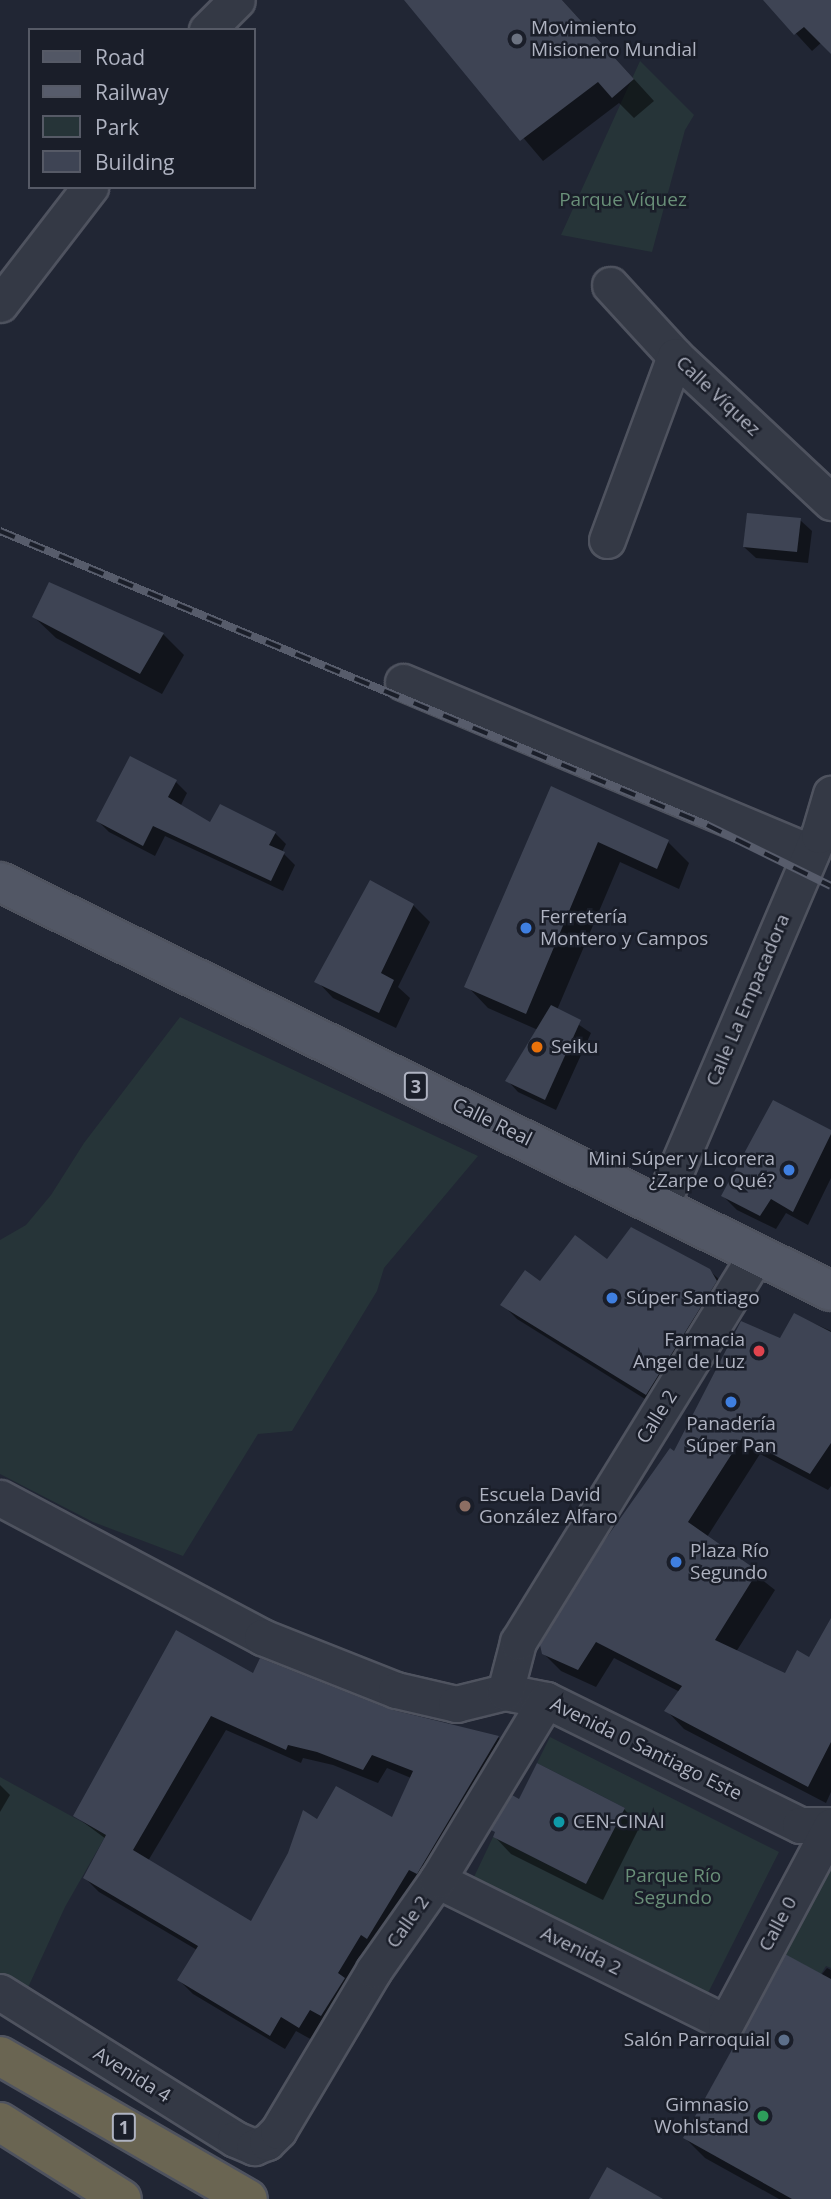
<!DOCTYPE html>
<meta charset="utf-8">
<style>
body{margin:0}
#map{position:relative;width:831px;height:2199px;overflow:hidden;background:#212634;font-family:"Open Sans",sans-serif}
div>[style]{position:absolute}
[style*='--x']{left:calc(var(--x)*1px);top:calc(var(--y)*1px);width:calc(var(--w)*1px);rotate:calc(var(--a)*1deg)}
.green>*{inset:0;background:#263438}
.shadow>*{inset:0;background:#0007}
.building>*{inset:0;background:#3e4454}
.roads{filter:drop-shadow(2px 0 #4f535f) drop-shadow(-2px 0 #4f535f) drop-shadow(0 2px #4f535f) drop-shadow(0 -2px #4f535f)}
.street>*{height:35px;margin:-17.5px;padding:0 17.5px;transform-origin:17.5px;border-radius:17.5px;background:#343945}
.primary>*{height:38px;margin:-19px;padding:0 19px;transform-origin:19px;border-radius:19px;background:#525765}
.highway>*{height:38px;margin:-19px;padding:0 19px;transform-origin:19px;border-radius:19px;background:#6a6552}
.rail>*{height:8px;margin-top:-4px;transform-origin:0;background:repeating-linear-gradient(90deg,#1a1e29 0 16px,#575c6b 0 32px);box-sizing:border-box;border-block:2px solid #575c6b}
.dots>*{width:19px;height:19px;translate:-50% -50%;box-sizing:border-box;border:4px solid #1a1e29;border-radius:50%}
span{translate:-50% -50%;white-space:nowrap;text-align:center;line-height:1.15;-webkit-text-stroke:5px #1a1e29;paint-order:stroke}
.shield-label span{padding:2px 5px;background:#1a1e29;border:2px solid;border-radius:5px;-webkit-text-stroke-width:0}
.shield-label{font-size:18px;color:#afb3c1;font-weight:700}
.poi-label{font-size:19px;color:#afb3c1}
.left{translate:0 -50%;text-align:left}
.right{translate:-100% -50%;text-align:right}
.park-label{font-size:19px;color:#698f78}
.street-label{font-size:19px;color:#afb3c1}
.legend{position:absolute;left:28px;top:28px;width:228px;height:161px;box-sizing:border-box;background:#1a1e29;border:2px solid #565a66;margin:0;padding:9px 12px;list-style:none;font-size:21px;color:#afb3c1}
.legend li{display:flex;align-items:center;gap:14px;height:35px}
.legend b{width:35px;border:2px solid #565a66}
</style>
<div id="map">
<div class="green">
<div style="clip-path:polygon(640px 61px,694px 115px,685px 130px,652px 252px,561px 235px)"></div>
<div style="clip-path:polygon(180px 1017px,478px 1156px,384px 1268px,377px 1291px,292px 1431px,258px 1434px,183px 1556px,93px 1522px,0 1474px,0 1240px,26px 1225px,51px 1195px,84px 1143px)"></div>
<div style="clip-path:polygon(550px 1737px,779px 1852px,707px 1995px,473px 1879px,493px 1837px,586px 1884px,625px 1808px,537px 1763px)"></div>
<div style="clip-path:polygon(0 1777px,106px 1835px,65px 1907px,25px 1994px,0 1976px)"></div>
<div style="clip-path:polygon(831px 1869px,831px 1968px,826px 1966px,821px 1974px,784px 1954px)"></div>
</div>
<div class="shadow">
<div style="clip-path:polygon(406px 0,562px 0,654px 101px,634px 118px,619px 103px,543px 161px)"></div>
<div style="clip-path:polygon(765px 0,831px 0,831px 51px,822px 42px,812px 51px)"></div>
<div style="clip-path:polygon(800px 520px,812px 531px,808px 563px,756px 558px,744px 547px)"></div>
<div style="clip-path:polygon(34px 617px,163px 634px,184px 655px,162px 694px,56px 638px)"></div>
<div style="clip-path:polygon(176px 782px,187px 793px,180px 807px,211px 825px,275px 833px,286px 844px,282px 852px,295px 865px,283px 891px,165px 836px,155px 856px,109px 832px,98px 821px)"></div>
<div style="clip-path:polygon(552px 788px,668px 842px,689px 863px,679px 889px,620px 862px,557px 1010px,591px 1033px,556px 1110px,518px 1092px,507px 1080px,538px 1030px,488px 1008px,467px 986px)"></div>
<div style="clip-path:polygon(413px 905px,430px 922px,398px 987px,410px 998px,396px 1028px,333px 998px,317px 981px)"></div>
<div style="clip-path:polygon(831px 1132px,831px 1178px,808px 1225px,786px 1213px,776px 1229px,737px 1210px,723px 1196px)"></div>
<div style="clip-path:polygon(608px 1262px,709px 1270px,725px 1285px,661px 1409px,517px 1319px,503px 1305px)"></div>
<div style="clip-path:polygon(795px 1315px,831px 1331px,831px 1486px,828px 1490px,760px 1454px,707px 1537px,775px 1590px,736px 1652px,786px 1675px,810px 1659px,831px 1622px,831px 1792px,826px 1803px,684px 1729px,667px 1711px,680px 1692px,614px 1658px,596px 1687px,561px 1671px,543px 1653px,674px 1453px,781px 1341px)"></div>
<div style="clip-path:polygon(evenodd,253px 1675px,498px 1737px,512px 1751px,314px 2041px,296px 2031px,285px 2049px,193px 1994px,179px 1980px,197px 1950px,99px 1892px,85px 1878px,106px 1839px,75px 1816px,253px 1675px,226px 1730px,301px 1763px,303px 1758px,333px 1765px,378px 1783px,387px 1768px,411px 1778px,393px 1819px,318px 1822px,252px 1924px,148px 1861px,226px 1730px)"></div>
<div style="clip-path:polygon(0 1785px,10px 1795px,0 1812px)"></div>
<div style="clip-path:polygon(520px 1801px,624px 1809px,640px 1826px,603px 1900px,511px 1854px,495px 1837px)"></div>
<div style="clip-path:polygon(827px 1968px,831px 1970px,831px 2199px,779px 2199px,705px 2158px,685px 2138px)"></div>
</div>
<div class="building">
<div style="clip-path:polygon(404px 0,562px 0,634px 79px,612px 98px,598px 82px,520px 141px)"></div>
<div style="clip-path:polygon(763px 0,831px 0,831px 54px,804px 27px,794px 35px)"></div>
<div style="clip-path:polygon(747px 513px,801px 518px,797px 552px,743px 547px)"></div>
<div style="clip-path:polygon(49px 582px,164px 633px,140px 674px,32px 617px)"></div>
<div style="clip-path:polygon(130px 756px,177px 780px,168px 797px,210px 822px,220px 804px,276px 832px,269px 845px,285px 852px,271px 881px,153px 826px,143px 846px,96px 821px)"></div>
<div style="clip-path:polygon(551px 786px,669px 840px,657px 869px,598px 842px,526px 1014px,464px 987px)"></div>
<div style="clip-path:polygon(370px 880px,414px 904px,381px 973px,394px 980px,379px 1013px,314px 982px)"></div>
<div style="clip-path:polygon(551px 1005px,581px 1020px,545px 1100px,505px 1081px)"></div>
<div style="clip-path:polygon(773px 1100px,831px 1130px,831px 1134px,793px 1212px,771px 1199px,760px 1216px,721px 1196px)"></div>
<div style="clip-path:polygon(631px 1227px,710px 1269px,717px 1281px,646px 1395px,500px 1305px,525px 1270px,540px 1281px,575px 1235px,607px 1259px)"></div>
<div style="clip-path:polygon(794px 1313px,831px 1332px,831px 1443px,810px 1474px,742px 1438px,688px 1522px,758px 1571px,715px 1640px,785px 1673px,797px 1650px,809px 1657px,831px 1618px,831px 1742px,808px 1787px,664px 1711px,682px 1686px,596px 1642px,578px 1670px,542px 1654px,540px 1645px,600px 1547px,670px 1448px,674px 1451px,741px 1321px,780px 1338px)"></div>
<div style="clip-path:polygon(evenodd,176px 1630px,253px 1673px,260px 1658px,389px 1709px,499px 1736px,420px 1869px,417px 1874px,409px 1870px,367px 1939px,361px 1935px,338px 1973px,345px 1978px,321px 2016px,310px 2010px,299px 2028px,281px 2017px,270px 2036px,177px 1980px,198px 1946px,83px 1878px,106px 1835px,73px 1816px,176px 1630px,211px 1716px,286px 1750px,288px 1745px,317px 1752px,363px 1770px,372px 1755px,413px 1771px,392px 1817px,336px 1786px,317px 1819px,303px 1810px,288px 1853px,251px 1921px,133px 1850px,211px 1716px)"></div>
<div style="clip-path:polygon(537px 1763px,625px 1808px,586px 1884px,493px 1837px,495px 1832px,491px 1830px,512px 1795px,519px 1799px)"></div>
<div style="clip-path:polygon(785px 1954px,831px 1979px,831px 2199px,792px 2199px,683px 2138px)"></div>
<div style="clip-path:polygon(607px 2167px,663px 2199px,589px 2199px)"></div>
</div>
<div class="roads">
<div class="street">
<div style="--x:207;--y:30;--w:42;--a:-45"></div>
<div style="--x:610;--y:285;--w:96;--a:47.5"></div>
<div style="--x:675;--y:356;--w:214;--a:43.1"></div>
<div style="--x:0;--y:304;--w:148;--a:-52.4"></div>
<div style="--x:607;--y:540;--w:196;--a:-69.7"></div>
<div style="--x:403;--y:682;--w:442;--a:22.7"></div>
<div style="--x:661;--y:1205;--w:402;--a:-66.9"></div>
<div style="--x:819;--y:835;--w:43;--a:-73.7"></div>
<div style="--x:0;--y:1498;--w:297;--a:27.9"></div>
<div style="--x:262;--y:1637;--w:144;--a:21.6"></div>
<div style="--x:396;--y:1690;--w:62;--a:13.1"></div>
<div style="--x:456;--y:1704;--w:50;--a:-13.8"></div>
<div style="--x:505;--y:1692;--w:42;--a:11"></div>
<div style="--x:546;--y:1700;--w:283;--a:26.2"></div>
<div style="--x:800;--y:1825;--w:31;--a:0"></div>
<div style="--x:505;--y:1692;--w:52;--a:-75.4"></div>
<div style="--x:518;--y:1642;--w:456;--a:-58.4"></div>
<div style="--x:437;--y:1880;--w:322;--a:26.3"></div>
<div style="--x:726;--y:2023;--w:223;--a:-61.9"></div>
<div style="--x:0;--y:1992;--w:277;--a:32"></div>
<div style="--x:235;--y:2139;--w:21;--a:23"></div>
<div style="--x:254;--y:2147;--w:14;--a:-21"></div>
<div style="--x:267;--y:2142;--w:16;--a:-45"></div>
<div style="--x:278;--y:2131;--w:187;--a:-59.2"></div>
<div style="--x:374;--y:1970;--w:110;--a:-55"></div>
<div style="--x:437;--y:1880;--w:210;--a:-58.8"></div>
</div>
<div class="primary">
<div style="--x:0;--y:882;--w:926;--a:26.21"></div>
</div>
<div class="highway">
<div style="--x:0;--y:2056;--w:286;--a:30"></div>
<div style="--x:0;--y:2122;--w:144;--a:32.3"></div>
</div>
</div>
<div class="rail">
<div style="--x:0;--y:531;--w:766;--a:22.58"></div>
<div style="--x:707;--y:825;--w:138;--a:26.2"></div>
</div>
<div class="dots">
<div style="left:517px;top:39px;background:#6b7280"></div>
<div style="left:526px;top:928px;background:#3f7fe0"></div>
<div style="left:537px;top:1047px;background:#e8710a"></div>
<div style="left:789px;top:1170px;background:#3f7fe0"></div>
<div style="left:612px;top:1298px;background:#3f7fe0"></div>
<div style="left:759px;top:1351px;background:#e0444e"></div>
<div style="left:731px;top:1402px;background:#3f7fe0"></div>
<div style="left:465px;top:1506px;background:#8d6e63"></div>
<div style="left:676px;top:1562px;background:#3f7fe0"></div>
<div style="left:559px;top:1822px;background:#0f9aa8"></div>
<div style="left:784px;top:2040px;background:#5c6f8a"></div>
<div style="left:763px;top:2116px;background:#2e9e5b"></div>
</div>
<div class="shield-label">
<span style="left:416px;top:1086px">3</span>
<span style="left:124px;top:2127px">1</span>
</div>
<div class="poi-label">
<span class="left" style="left:531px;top:39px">Movimiento<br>Misionero Mundial</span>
<span class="left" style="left:540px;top:928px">Ferretería<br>Montero y Campos</span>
<span class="left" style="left:551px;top:1047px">Seiku</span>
<span class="right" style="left:775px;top:1170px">Mini Súper y Licorera<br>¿Zarpe o Qué?</span>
<span class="left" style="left:626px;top:1298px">Súper Santiago</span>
<span class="right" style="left:745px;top:1351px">Farmacia<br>Angel de Luz</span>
<span style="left:731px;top:1435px">Panadería<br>Súper Pan</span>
<span class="left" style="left:479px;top:1506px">Escuela David<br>González Alfaro</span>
<span class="left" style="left:690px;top:1562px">Plaza Río<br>Segundo</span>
<span class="left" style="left:573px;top:1822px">CEN-CINAI</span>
<span class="right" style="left:770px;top:2040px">Salón Parroquial</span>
<span class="right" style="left:749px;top:2116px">Gimnasio<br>Wohlstand</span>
</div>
<div class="park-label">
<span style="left:623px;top:200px">Parque Víquez</span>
<span style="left:673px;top:1887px">Parque Río<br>Segundo</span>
</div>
<div class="street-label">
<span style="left:718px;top:396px;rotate:43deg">Calle Víquez</span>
<span style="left:748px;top:1000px;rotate:-67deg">Calle La Empacadora</span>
<span style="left:492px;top:1122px;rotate:26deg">Calle Real</span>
<span style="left:657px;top:1417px;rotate:-58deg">Calle 2</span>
<span style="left:646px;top:1749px;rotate:26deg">Avenida 0 Santiago Este</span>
<span style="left:408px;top:1922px;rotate:-55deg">Calle 2</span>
<span style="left:778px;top:1924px;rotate:-62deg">Calle 0</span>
<span style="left:581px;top:1951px;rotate:26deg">Avenida 2</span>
<span style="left:132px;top:2075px;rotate:32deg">Avenida 4</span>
</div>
<ul class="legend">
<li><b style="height:9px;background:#525765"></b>Road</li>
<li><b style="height:9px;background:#575c6b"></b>Railway</li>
<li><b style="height:19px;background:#263438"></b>Park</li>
<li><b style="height:19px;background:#3e4454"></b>Building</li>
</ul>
</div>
